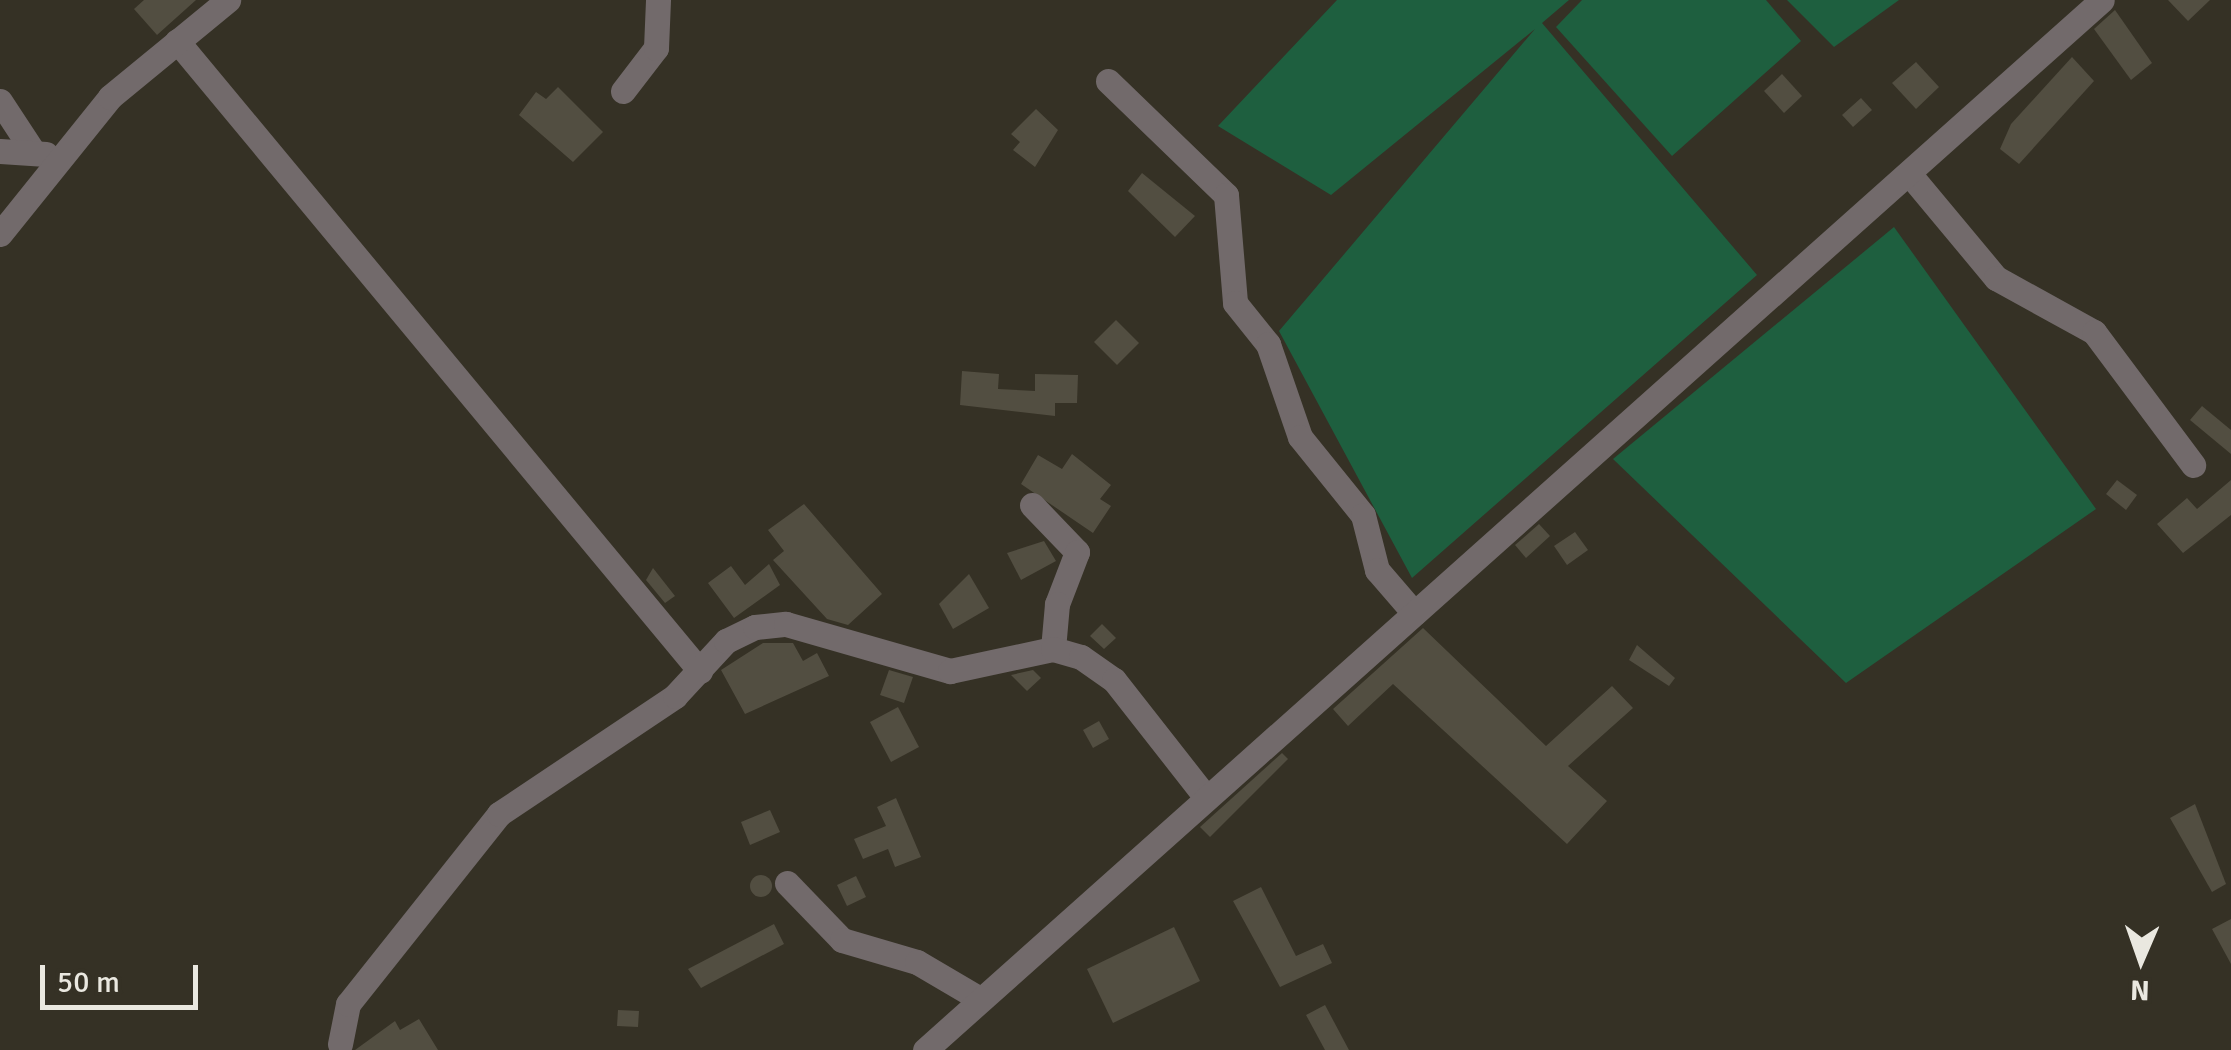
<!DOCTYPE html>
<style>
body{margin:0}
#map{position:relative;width:2231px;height:1050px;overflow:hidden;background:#353125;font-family:Signika,sans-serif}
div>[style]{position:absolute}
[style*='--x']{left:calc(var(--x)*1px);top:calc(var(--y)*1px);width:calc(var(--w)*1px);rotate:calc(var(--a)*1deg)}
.green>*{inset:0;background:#1e5f3f}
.building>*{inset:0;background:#524e41}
.round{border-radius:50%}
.minor>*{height:25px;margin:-12.5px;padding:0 12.5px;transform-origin:12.5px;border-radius:12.5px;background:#726a6b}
.tertiary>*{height:25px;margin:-12.5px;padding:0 12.5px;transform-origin:12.5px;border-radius:12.5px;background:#726a6b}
span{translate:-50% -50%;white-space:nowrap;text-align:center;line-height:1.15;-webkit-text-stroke:10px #353125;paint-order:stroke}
.north{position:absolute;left:2091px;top:910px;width:100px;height:100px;-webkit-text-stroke:8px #353125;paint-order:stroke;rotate:182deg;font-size:28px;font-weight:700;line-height:40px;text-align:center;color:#eae8e0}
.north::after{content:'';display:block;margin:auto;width:35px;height:45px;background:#eae8e0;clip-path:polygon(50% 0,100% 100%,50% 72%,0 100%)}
.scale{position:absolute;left:40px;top:965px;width:158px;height:45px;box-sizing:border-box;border:5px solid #eae8e0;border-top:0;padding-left:12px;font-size:30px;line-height:35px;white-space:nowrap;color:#eae8e0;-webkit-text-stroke:8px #353125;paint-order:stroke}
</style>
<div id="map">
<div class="green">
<div style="clip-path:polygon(1337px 0,1569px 0,1542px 23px,1757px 275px,1412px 578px,1279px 331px,1535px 29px,1331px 195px,1218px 126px)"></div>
<div style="clip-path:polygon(1582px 0,1766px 0,1801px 41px,1672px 156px,1556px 27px)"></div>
<div style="clip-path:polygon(1787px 0,1899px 0,1834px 47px)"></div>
<div style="clip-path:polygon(1894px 227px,2096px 509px,1846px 683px,1613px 459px)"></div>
</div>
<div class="building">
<div style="clip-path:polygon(144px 0,196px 0,157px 35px,134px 9px)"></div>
<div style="clip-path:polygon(2168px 0,2210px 0,2188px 21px)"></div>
<div style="clip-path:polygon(2115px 10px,2152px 63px,2131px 80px,2094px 29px)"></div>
<div style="clip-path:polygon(2072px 57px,2094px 81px,2019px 164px,2000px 149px,2011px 124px)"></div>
<div style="clip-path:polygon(1916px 62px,1939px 87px,1916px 109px,1892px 83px)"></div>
<div style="clip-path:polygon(1782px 74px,1802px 96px,1784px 113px,1764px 91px)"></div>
<div style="clip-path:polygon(558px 87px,603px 132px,573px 162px,519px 115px,536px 92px,546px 99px)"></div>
<div style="clip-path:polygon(1861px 98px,1872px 110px,1853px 127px,1842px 115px)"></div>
<div style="clip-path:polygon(1036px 109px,1058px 130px,1035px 167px,1013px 150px,1020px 142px,1011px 134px)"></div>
<div style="clip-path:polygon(1142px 173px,1195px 216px,1175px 237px,1128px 191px)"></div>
<div style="clip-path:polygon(1116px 320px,1139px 343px,1117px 365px,1094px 342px)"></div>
<div style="clip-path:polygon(962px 371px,999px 374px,998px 389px,1035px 391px,1035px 374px,1078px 375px,1077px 403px,1055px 403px,1055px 416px,960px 405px)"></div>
<div style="clip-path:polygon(2202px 406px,2231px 430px,2231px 454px,2190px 420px)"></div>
<div style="clip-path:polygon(1072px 454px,1111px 485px,1100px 499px,1111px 506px,1093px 533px,1021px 484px,1038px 455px,1062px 469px)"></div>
<div style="clip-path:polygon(2117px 480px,2137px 495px,2126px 510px,2106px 494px)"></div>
<div style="clip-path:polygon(2231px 480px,2231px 515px,2183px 553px,2157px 524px,2187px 498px,2197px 509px)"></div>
<div style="clip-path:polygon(804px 504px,882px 594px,848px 625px,827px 619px,773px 560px,784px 551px,768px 530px)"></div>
<div style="clip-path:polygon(1539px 524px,1550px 536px,1526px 558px,1515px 545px)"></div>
<div style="clip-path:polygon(1575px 532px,1588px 550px,1567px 565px,1554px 546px)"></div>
<div style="clip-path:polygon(1044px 541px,1056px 561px,1021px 580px,1007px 553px)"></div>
<div style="clip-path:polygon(769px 564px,780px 585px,734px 618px,708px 583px,731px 566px,745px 585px)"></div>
<div style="clip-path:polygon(653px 568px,675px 596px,665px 603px,646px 580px)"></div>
<div style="clip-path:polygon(969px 574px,989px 608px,953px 629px,939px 604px)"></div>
<div style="clip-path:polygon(1102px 624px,1116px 638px,1104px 649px,1090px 636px)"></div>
<div style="clip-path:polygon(1423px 628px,1546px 746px,1612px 686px,1633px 708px,1568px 766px,1607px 801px,1567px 844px,1393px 684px,1348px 726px,1333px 709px)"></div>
<div style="clip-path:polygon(763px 643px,793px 643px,803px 661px,817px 653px,829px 676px,745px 714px,721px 670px)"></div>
<div style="clip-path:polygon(1637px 645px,1675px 678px,1669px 686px,1629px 660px)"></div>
<div style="clip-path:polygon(889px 670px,913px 677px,904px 703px,880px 695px)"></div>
<div style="clip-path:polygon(1033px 670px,1041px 678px,1027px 691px,1011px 675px)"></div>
<div style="clip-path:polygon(898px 707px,919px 747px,891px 762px,870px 722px)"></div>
<div style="clip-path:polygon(1099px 721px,1109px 739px,1093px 748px,1083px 730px)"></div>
<div style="clip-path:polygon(1282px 753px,1288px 759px,1210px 837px,1200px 827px)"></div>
<div style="clip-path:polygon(896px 798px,921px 857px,895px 867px,888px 849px,863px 859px,854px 839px,886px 826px,877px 807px)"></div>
<div style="clip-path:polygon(2195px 804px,2226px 884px,2212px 892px,2170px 818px)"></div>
<div style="clip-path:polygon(770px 810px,780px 832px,750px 845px,741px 822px)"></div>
<div class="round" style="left:750px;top:875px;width:22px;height:22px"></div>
<div style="clip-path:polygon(856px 876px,866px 897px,847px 906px,837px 885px)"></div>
<div style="clip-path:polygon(1261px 887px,1296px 956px,1323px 944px,1332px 963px,1280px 987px,1233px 901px)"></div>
<div style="clip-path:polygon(2231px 919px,2231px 964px,2212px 929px)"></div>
<div style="clip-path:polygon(774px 924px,784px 944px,701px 988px,688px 969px)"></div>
<div style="clip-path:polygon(1174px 927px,1200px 981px,1113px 1023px,1087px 969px)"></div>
<div style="clip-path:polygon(1325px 1005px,1349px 1050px,1325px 1050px,1306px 1015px)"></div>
<div style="clip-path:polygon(618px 1010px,639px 1011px,638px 1027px,617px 1026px)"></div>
<div style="clip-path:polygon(419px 1019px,438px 1050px,355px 1050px,395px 1021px,400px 1030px)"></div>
</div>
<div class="minor">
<div style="--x:177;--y:41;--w:819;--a:50.3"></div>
<div style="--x:1108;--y:81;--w:164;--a:44"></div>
<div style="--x:1226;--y:195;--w:108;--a:85.2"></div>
<div style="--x:1235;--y:303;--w:53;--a:51.2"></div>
<div style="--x:1268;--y:344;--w:98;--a:71"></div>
<div style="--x:1300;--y:437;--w:100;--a:51.1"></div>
<div style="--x:1363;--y:515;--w:57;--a:75.7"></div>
<div style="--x:1377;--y:570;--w:57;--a:49.3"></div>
<div style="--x:623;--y:91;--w:54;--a:-52.5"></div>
<div style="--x:656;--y:48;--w:48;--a:-87.6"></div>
<div style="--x:0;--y:101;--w:62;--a:56.8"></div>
<div style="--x:0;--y:151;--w:46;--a:3.7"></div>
<div style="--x:1911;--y:176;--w:133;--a:50.2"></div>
<div style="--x:1996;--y:278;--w:112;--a:28.9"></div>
<div style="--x:2094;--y:332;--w:166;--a:53.3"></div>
<div style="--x:0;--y:234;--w:176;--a:-51.2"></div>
<div style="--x:110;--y:97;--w:153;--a:-39.4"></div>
<div style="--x:1032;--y:505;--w:65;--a:46.2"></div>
<div style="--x:1077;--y:552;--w:56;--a:111"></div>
<div style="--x:1057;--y:604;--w:45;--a:95.1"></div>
<div style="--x:787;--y:883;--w:79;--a:46"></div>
<div style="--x:842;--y:940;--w:78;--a:16.3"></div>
<div style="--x:917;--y:962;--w:73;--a:30.4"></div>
<div style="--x:340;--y:1044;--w:41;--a:-78.7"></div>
<div style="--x:348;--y:1004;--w:243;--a:-51.5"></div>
<div style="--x:499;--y:814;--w:212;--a:-33.8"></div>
<div style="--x:675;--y:696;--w:75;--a:-47.2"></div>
<div style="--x:726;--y:641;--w:32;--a:-26"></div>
<div style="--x:755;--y:627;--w:31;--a:-6"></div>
<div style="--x:786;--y:624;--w:171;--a:16"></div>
<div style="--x:950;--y:671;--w:105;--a:-12.1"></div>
<div style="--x:1053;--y:649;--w:29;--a:16"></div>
<div style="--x:1081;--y:657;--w:40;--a:34.9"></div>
<div style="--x:1114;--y:680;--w:147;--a:51.9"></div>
</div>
<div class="tertiary">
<div style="--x:925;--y:1050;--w:1577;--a:-41.74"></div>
</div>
<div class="north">N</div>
<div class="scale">50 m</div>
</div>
